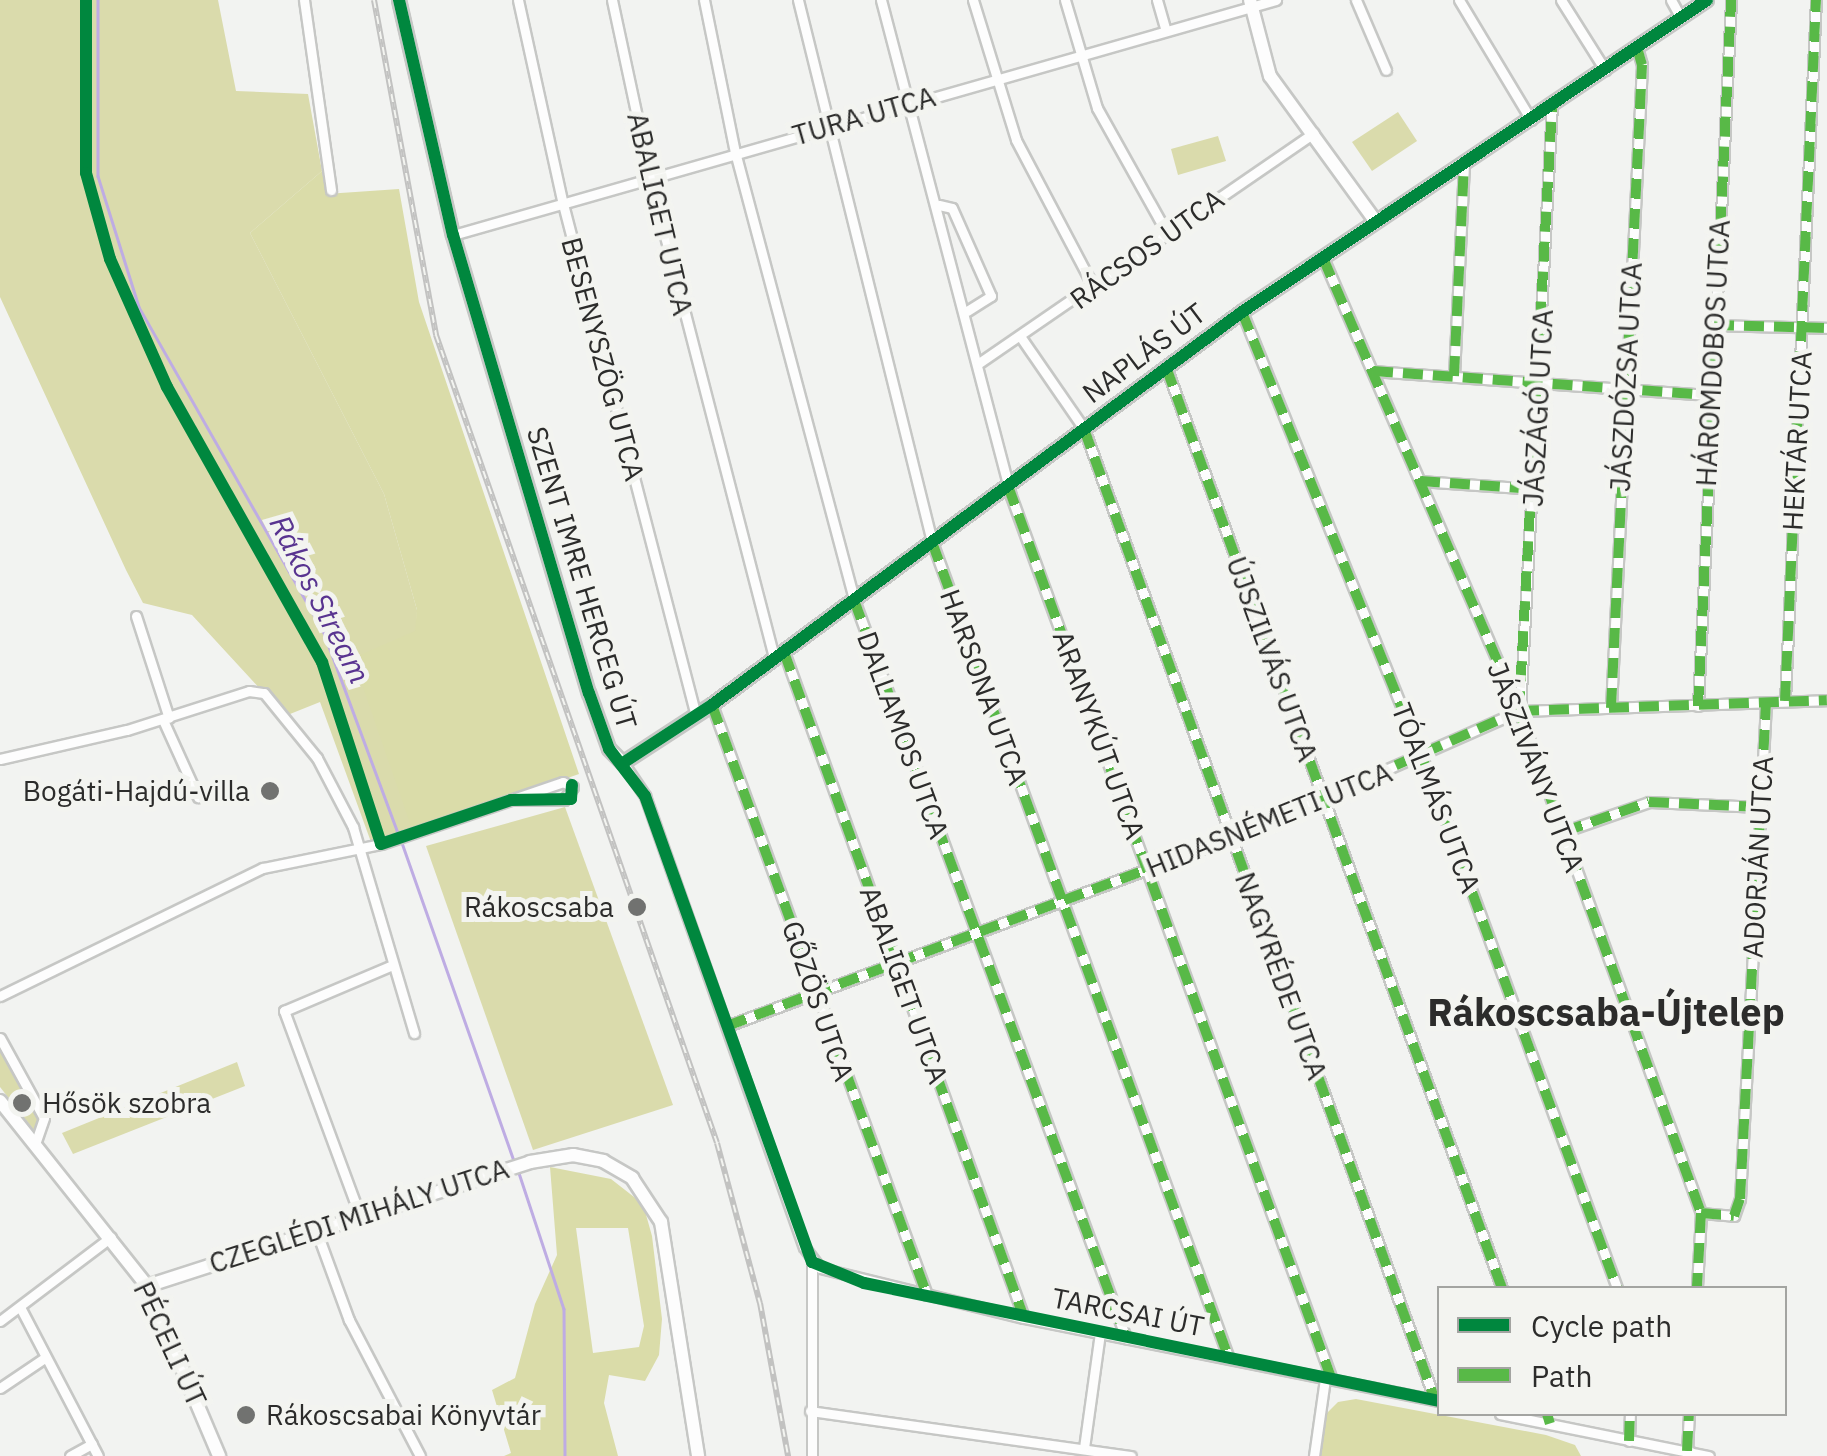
<!DOCTYPE html>
<meta charset="utf-8">
<style>
body{margin:0}
#map{position:relative;width:1827px;height:1456px;overflow:hidden;background:#f2f3f1;font-family:"IBM Plex Sans",sans-serif}
div>[style]{position:absolute}
[style*='--x']{left:calc(var(--x)*1px);top:calc(var(--y)*1px);width:calc(var(--w)*1px);rotate:calc(var(--a)*1deg)}
.green>*{inset:0;background:#dadbac}
.forest>*{inset:0;background:#dadca9}
.stream>*{height:2.5px;margin:-1.25px;padding:0 1.25px;transform-origin:1.25px;border-radius:1.25px;background:#beace3}
.roads{filter:drop-shadow(2px 0 #c6c7c5) drop-shadow(-2px 0 #c6c7c5) drop-shadow(0 2px #c6c7c5) drop-shadow(0 -2px #c6c7c5)}
.street>*{height:9px;margin:-4.5px;padding:0 4.5px;transform-origin:4.5px;border-radius:4.5px;background:#fdfdfd}
.secondary>*{height:12px;margin:-6px;padding:0 6px;transform-origin:6px;border-radius:6px;background:#fdfdfd}
.rail>*{height:6px;margin-top:-3px;transform-origin:0;background:repeating-linear-gradient(90deg,#f3f4f0 0 8px,#c2c2c1 0 16px);box-sizing:border-box;border-block:2px solid #c2c2c1}
.quiet>*{height:10px;margin-top:-5px;transform-origin:0;background:repeating-linear-gradient(90deg,#58b947 0 20px,transparent 0 30px)}
.cycleway>*{height:12px;margin:-6px;padding:0 6px;transform-origin:6px;border-radius:6px;background:#00873e}
.dots>*{width:28px;height:28px;translate:-50% -50%;box-sizing:border-box;border:5px solid #f3f4f0;border-radius:50%}
span{translate:-50% -50%;white-space:nowrap;text-align:center;line-height:1.15;-webkit-text-stroke:10px #f3f4f0;paint-order:stroke}
.street-label{font-size:28px;color:#2c2c2b}
.poi-label{font-size:28px;color:#2c2c2b}
.right{translate:-100% -50%;text-align:right}
.left{translate:0 -50%;text-align:left}
.water-label{font-size:30px;color:#593490;font-style:italic}
.district-label{font-size:38px;color:#2c2c2b;font-weight:700}
.legend{position:absolute;left:1437px;top:1286px;width:350px;height:130px;box-sizing:border-box;background:#f3f4f0;border:2px solid #a3a4a1;margin:0;padding:12px 18px;list-style:none;font-size:30px;color:#2c2c2b}
.legend li{display:flex;align-items:center;gap:20px;height:50px}
.legend b{width:50px;border:2px solid #a3a4a1}
</style>
<div id="map">
<div class="green">
<div style="clip-path:polygon(0 0,218px 0,236px 91px,308px 94px,322px 171px,250px 233px,384px 494px,417px 610px,413px 832px,371px 842px,320px 702px,285px 716px,192px 615px,143px 603px,126px 570px,0 297px)"></div>
<div style="clip-path:polygon(1398px 112px,1417px 141px,1372px 171px,1352px 142px)"></div>
<div style="clip-path:polygon(1218px 136px,1226px 161px,1178px 175px,1171px 149px)"></div>
<div style="clip-path:polygon(565px 807px,673px 1105px,533px 1150px,426px 846px)"></div>
<div style="clip-path:polygon(0 1046px,40px 1120px,36px 1133px,0 1087px)"></div>
<div style="clip-path:polygon(237px 1062px,245px 1086px,73px 1154px,62px 1133px)"></div>
</div>
<div class="forest">
<div style="clip-path:polygon(322px 171px,326px 194px,399px 189px,419px 302px,579px 774px,413px 832px,353px 658px,415px 631px,417px 610px,384px 494px,250px 233px)"></div>
<div style="clip-path:polygon(evenodd,550px 1167px,611px 1179px,643px 1204px,652px 1236px,662px 1319px,659px 1355px,645px 1381px,609px 1375px,604px 1403px,618px 1456px,504px 1456px,511px 1453px,492px 1390px,515px 1378px,535px 1304px,557px 1255px,550px 1167px,576px 1228px,628px 1228px,644px 1326px,639px 1347px,593px 1353px,576px 1228px)"></div>
<div style="clip-path:polygon(1356px 1399px,1546px 1435px,1575px 1445px,1581px 1456px,1321px 1456px,1326px 1414px,1338px 1402px)"></div>
</div>
<div class="stream">
<div style="--x:98;--y:0;--w:176;--a:90"></div>
<div style="--x:98;--y:176;--w:137;--a:72.6"></div>
<div style="--x:139;--y:307;--w:375;--a:60.4"></div>
<div style="--x:324;--y:633;--w:213;--a:69.7"></div>
<div style="--x:401;--y:840;--w:343;--a:70.6"></div>
<div style="--x:518;--y:1170;--w:146;--a:71.7"></div>
<div style="--x:564;--y:1309;--w:147;--a:89.6"></div>
</div>
<div class="roads">
<div class="street">
<div style="--x:304;--y:0;--w:192;--a:81.9"></div>
<div style="--x:518;--y:0;--w:209;--a:77.6"></div>
<div style="--x:563;--y:204;--w:529;--a:75.44"></div>
<div style="--x:612;--y:0;--w:182;--a:77.9"></div>
<div style="--x:650;--y:178;--w:497;--a:75.5"></div>
<div style="--x:704;--y:0;--w:155;--a:78.5"></div>
<div style="--x:735;--y:152;--w:464;--a:75.1"></div>
<div style="--x:854;--y:600;--w:787;--a:69.77"></div>
<div style="--x:798;--y:0;--w:558;--a:76.11"></div>
<div style="--x:932;--y:542;--w:866;--a:70.02"></div>
<div style="--x:881;--y:0;--w:513;--a:75.31"></div>
<div style="--x:1011;--y:496;--w:940;--a:70.04"></div>
<div style="--x:973;--y:0;--w:146;--a:72.9"></div>
<div style="--x:1016;--y:140;--w:167;--a:62.2"></div>
<div style="--x:1065;--y:0;--w:113;--a:73.5"></div>
<div style="--x:1097;--y:108;--w:143;--a:60.8"></div>
<div style="--x:1157;--y:0;--w:29;--a:74"></div>
<div style="--x:1356;--y:0;--w:76;--a:66.8"></div>
<div style="--x:1459;--y:0;--w:140;--a:59"></div>
<div style="--x:1561;--y:0;--w:83;--a:57.8"></div>
<div style="--x:1671;--y:0;--w:21;--a:61"></div>
<div style="--x:939;--y:205;--w:13;--a:13"></div>
<div style="--x:952;--y:208;--w:96;--a:66.1"></div>
<div style="--x:991;--y:296;--w:28;--a:148"></div>
<div style="--x:453;--y:235;--w:856;--a:-15.94"></div>
<div style="--x:1323;--y:258;--w:494;--a:66.6"></div>
<div style="--x:1519;--y:711;--w:534;--a:70.07"></div>
<div style="--x:1701;--y:1213;--w:75;--a:93.1"></div>
<div style="--x:1242;--y:312;--w:505;--a:68.01"></div>
<div style="--x:1431;--y:780;--w:541;--a:69.89"></div>
<div style="--x:1714;--y:325;--w:113;--a:1.5"></div>
<div style="--x:1022;--y:339;--w:109;--a:55.4"></div>
<div style="--x:1084;--y:429;--w:1032;--a:70.13"></div>
<div style="--x:979;--y:363;--w:406;--a:-34.5"></div>
<div style="--x:1166;--y:367;--w:980;--a:69.96"></div>
<div style="--x:1373;--y:371;--w:339;--a:4.1"></div>
<div style="--x:1454;--y:376;--w:212;--a:-87.3"></div>
<div style="--x:1420;--y:481;--w:115;--a:4"></div>
<div style="--x:136;--y:616;--w:107;--a:72.1"></div>
<div style="--x:784;--y:652;--w:708;--a:70.18"></div>
<div style="--x:1785;--y:701;--w:702;--a:-87.47"></div>
<div style="--x:712;--y:705;--w:628;--a:69.98"></div>
<div style="--x:1698;--y:706;--w:707;--a:-87.32"></div>
<div style="--x:1611;--y:708;--w:644;--a:-87.24"></div>
<div style="--x:1642;--y:65;--w:18;--a:-106"></div>
<div style="--x:1520;--y:711;--w:607;--a:-86.98"></div>
<div style="--x:163;--y:720;--w:85;--a:65.6"></div>
<div style="--x:0;--y:759;--w:130;--a:-12.9"></div>
<div style="--x:127;--y:730;--w:128;--a:-17.7"></div>
<div style="--x:249;--y:691;--w:15;--a:8"></div>
<div style="--x:264;--y:693;--w:84;--a:50.8"></div>
<div style="--x:317;--y:758;--w:78;--a:62.4"></div>
<div style="--x:353;--y:827;--w:215;--a:73.5"></div>
<div style="--x:623;--y:763;--w:40;--a:56"></div>
<div style="--x:645;--y:796;--w:478;--a:70.6"></div>
<div style="--x:804;--y:1247;--w:26;--a:53"></div>
<div style="--x:820;--y:1268;--w:210;--a:13.8"></div>
<div style="--x:1024;--y:1318;--w:424;--a:11.3"></div>
<div style="--x:1563;--y:832;--w:91;--a:-19.2"></div>
<div style="--x:1649;--y:802;--w:112;--a:2.6"></div>
<div style="--x:0;--y:996;--w:292;--a:-26"></div>
<div style="--x:263;--y:868;--w:120;--a:-11.5"></div>
<div style="--x:381;--y:844;--w:192;--a:-18.8"></div>
<div style="--x:563;--y:782;--w:11;--a:27"></div>
<div style="--x:573;--y:787;--w:16;--a:125"></div>
<div style="--x:564;--y:800;--w:53;--a:180"></div>
<div style="--x:727;--y:1026;--w:538;--a:-20.46"></div>
<div style="--x:1231;--y:838;--w:315;--a:-23.8"></div>
<div style="--x:1519;--y:711;--w:308;--a:-2"></div>
<div style="--x:0;--y:1038;--w:91;--a:61.2"></div>
<div style="--x:44;--y:1118;--w:28;--a:109"></div>
<div style="--x:1701;--y:1213;--w:33;--a:5"></div>
<div style="--x:1734;--y:1216;--w:18;--a:-71"></div>
<div style="--x:1740;--y:1199;--w:497;--a:-87"></div>
<div style="--x:360;--y:1216;--w:219;--a:-110.3"></div>
<div style="--x:284;--y:1011;--w:115;--a:-23"></div>
<div style="--x:316;--y:1230;--w:96;--a:69.9"></div>
<div style="--x:349;--y:1320;--w:153;--a:62.4"></div>
<div style="--x:20;--y:1307;--w:168;--a:62.4"></div>
<div style="--x:0;--y:1321;--w:139;--a:-37.1"></div>
<div style="--x:0;--y:1388;--w:55;--a:-34"></div>
<div style="--x:810;--y:1411;--w:324;--a:8"></div>
<div style="--x:1500;--y:1414;--w:213;--a:11.4"></div>
<div style="--x:1629;--y:1441;--w:27;--a:-88"></div>
<div style="--x:1084;--y:1448;--w:116;--a:-82.1"></div>
<div style="--x:1687;--y:1451;--w:37;--a:-87"></div>
<div style="--x:70;--y:1456;--w:25;--a:-29"></div>
<div style="--x:812;--y:1456;--w:194;--a:-90"></div>
<div style="--x:1314;--y:1456;--w:78;--a:-81.9"></div>
</div>
<div class="secondary">
<div style="--x:399;--y:0;--w:241;--a:77.1"></div>
<div style="--x:453;--y:235;--w:478;--a:73.5"></div>
<div style="--x:589;--y:693;--w:59;--a:70.3"></div>
<div style="--x:609;--y:749;--w:20;--a:45"></div>
<div style="--x:623;--y:763;--w:106;--a:-33.1"></div>
<div style="--x:712;--y:705;--w:660;--a:-36.56"></div>
<div style="--x:1242;--y:312;--w:560;--a:-33.86"></div>
<div style="--x:1250;--y:0;--w:79;--a:75.3"></div>
<div style="--x:1270;--y:76;--w:180;--a:54"></div>
<div style="--x:0;--y:1101;--w:236;--a:51.5"></div>
<div style="--x:147;--y:1286;--w:185;--a:67"></div>
<div style="--x:147;--y:1286;--w:403;--a:-17.9"></div>
<div style="--x:530;--y:1162;--w:44;--a:-9.2"></div>
<div style="--x:573;--y:1155;--w:31;--a:11"></div>
<div style="--x:603;--y:1161;--w:34;--a:30"></div>
<div style="--x:632;--y:1178;--w:53;--a:56.6"></div>
<div style="--x:661;--y:1222;--w:237;--a:81"></div>
<div style="--x:1687;--y:1451;--w:8;--a:40"></div>
</div>
</div>
<div class="rail">
<div style="--x:374;--y:0;--w:341;--a:79.5"></div>
<div style="--x:436;--y:335;--w:855;--a:70.82"></div>
<div style="--x:717;--y:1143;--w:166;--a:75"></div>
<div style="--x:760;--y:1303;--w:156;--a:79.6"></div>
</div>
<div class="quiet">
<div style="--x:1323;--y:258;--w:494;--a:66.6"></div>
<div style="--x:1519;--y:711;--w:534;--a:70.07"></div>
<div style="--x:1701;--y:1213;--w:75;--a:93.1"></div>
<div style="--x:1242;--y:312;--w:505;--a:68.01"></div>
<div style="--x:1431;--y:780;--w:541;--a:69.89"></div>
<div style="--x:1714;--y:325;--w:113;--a:1.5"></div>
<div style="--x:1166;--y:367;--w:980;--a:69.96"></div>
<div style="--x:1373;--y:371;--w:339;--a:4.1"></div>
<div style="--x:1454;--y:376;--w:212;--a:-87.3"></div>
<div style="--x:1084;--y:429;--w:1032;--a:70.13"></div>
<div style="--x:1420;--y:481;--w:115;--a:4"></div>
<div style="--x:1008;--y:486;--w:951;--a:70.08"></div>
<div style="--x:932;--y:542;--w:866;--a:70.02"></div>
<div style="--x:854;--y:600;--w:787;--a:69.77"></div>
<div style="--x:784;--y:652;--w:708;--a:70.18"></div>
<div style="--x:1785;--y:701;--w:702;--a:-87.47"></div>
<div style="--x:712;--y:705;--w:628;--a:69.98"></div>
<div style="--x:1698;--y:706;--w:707;--a:-87.32"></div>
<div style="--x:1611;--y:708;--w:644;--a:-87.24"></div>
<div style="--x:1642;--y:65;--w:18;--a:-106"></div>
<div style="--x:1519;--y:711;--w:607;--a:-86.88"></div>
<div style="--x:1563;--y:832;--w:91;--a:-19.2"></div>
<div style="--x:1649;--y:802;--w:112;--a:2.6"></div>
<div style="--x:727;--y:1026;--w:538;--a:-20.46"></div>
<div style="--x:1231;--y:838;--w:315;--a:-23.8"></div>
<div style="--x:1519;--y:711;--w:308;--a:-2"></div>
<div style="--x:1701;--y:1213;--w:33;--a:5"></div>
<div style="--x:1734;--y:1216;--w:18;--a:-71"></div>
<div style="--x:1740;--y:1199;--w:497;--a:-87"></div>
<div style="--x:1547;--y:1414;--w:10;--a:73"></div>
<div style="--x:1629;--y:1441;--w:27;--a:-88"></div>
<div style="--x:1687;--y:1451;--w:37;--a:-87"></div>
</div>
<div class="cycleway">
<div style="--x:86;--y:0;--w:173;--a:90"></div>
<div style="--x:86;--y:173;--w:89;--a:74.4"></div>
<div style="--x:110;--y:259;--w:140;--a:66"></div>
<div style="--x:167;--y:387;--w:316;--a:60.6"></div>
<div style="--x:322;--y:662;--w:191;--a:72"></div>
<div style="--x:381;--y:844;--w:137;--a:-18.7"></div>
<div style="--x:511;--y:800;--w:60;--a:-1"></div>
<div style="--x:571;--y:799;--w:14;--a:-86"></div>
<div style="--x:399;--y:0;--w:241;--a:77.1"></div>
<div style="--x:453;--y:235;--w:478;--a:73.5"></div>
<div style="--x:589;--y:693;--w:59;--a:70.3"></div>
<div style="--x:609;--y:749;--w:59;--a:52.5"></div>
<div style="--x:645;--y:796;--w:495;--a:70.3"></div>
<div style="--x:812;--y:1262;--w:56;--a:22"></div>
<div style="--x:864;--y:1283;--w:588;--a:11.58"></div>
<div style="--x:623;--y:763;--w:106;--a:-33.1"></div>
<div style="--x:712;--y:705;--w:660;--a:-36.56"></div>
<div style="--x:1242;--y:312;--w:560;--a:-33.86"></div>
</div>
<div class="dots">
<div style="left:270px;top:791px;background:#717270"></div>
<div style="left:637px;top:907px;background:#717270"></div>
<div style="left:22px;top:1103px;background:#717270"></div>
<div style="left:246px;top:1415px;background:#717270"></div>
</div>
<div class="street-label">
<span style="left:864px;top:116px;rotate:-16deg">TURA UTCA</span>
<span style="left:660px;top:214px;rotate:77deg">ABALIGET UTCA</span>
<span style="left:1147px;top:249px;rotate:-36deg">RÁCSOS UTCA</span>
<span style="left:1144px;top:353px;rotate:-37deg">NAPLÁS ÚT</span>
<span style="left:1713px;top:353px;rotate:-87deg">HÁROMDOBOS UTCA</span>
<span style="left:603px;top:359px;rotate:75deg">BESENYSZÖG UTCA</span>
<span style="left:1626px;top:377px;rotate:-87deg">JÁSZDÓZSA UTCA</span>
<span style="left:1538px;top:408px;rotate:-87deg">JÁSZÁGÓ UTCA</span>
<span style="left:1797px;top:441px;rotate:-87deg">HEKTÁR UTCA</span>
<span style="left:582px;top:578px;rotate:73deg">SZENT IMRE HERCEG ÚT</span>
<span style="left:1272px;top:659px;rotate:70deg">ÚJSZILVÁS UTCA</span>
<span style="left:984px;top:687px;rotate:70deg">HARSONA UTCA</span>
<span style="left:903px;top:735px;rotate:70deg">DALLAMOS UTCA</span>
<span style="left:1099px;top:735px;rotate:70deg">ARANYKÚT UTCA</span>
<span style="left:1536px;top:767px;rotate:69deg">JÁSZIVÁNY UTCA</span>
<span style="left:1436px;top:798px;rotate:69deg">TÓALMÁS UTCA</span>
<span style="left:1269px;top:820px;rotate:-22deg">HIDASNÉMETI UTCA</span>
<span style="left:1758px;top:857px;rotate:-87deg">ADORJÁN UTCA</span>
<span style="left:1281px;top:976px;rotate:70deg">NAGYRÉDE UTCA</span>
<span style="left:904px;top:985px;rotate:70deg">ABALIGET UTCA</span>
<span style="left:818px;top:1001px;rotate:71deg">GŐZÖS UTCA</span>
<span style="left:359px;top:1216px;rotate:-18deg">CZEGLÉDI MIHÁLY UTCA</span>
<span style="left:1128px;top:1312px;rotate:11deg">TARCSAI ÚT</span>
<span style="left:170px;top:1344px;rotate:65deg">PÉCELI ÚT</span>
</div>
<div class="poi-label">
<span class="right" style="left:250px;top:791px">Bogáti-Hajdú-villa</span>
<span class="right" style="left:614px;top:907px">Rákoscsaba</span>
<span class="left" style="left:42px;top:1103px">Hősök szobra</span>
<span class="left" style="left:266px;top:1415px">Rákoscsabai Könyvtár</span>
</div>
<div class="water-label">
<span style="left:320px;top:599px;rotate:63deg">Rákos Stream</span>
</div>
<div class="district-label">
<span style="left:1606px;top:1012px">Rákoscsaba-Újtelep</span>
</div>
<ul class="legend">
<li><b style="height:12px;background:#00873e"></b>Cycle path</li>
<li><b style="height:12px;background:#58b947"></b>Path</li>
</ul>
</div>
